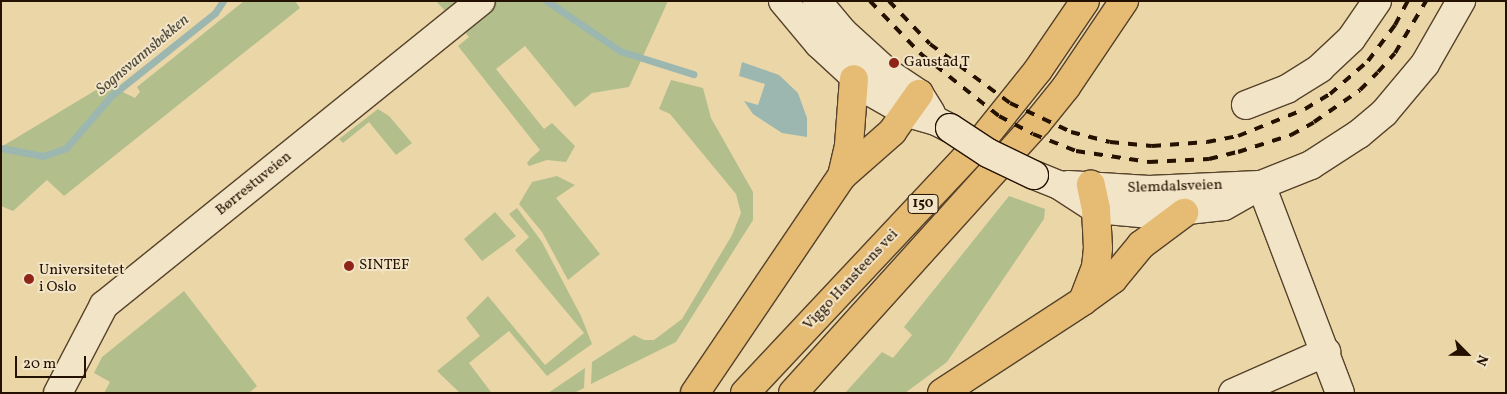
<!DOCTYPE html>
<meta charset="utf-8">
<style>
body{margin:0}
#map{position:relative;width:1507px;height:394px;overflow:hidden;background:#ebd6a8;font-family:Vollkorn,serif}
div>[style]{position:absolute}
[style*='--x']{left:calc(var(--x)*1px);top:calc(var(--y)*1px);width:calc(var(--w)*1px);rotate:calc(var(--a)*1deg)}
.green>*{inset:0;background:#b2bf8c}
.water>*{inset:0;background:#9bb7b0}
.stream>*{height:7px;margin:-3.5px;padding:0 3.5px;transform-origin:3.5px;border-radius:3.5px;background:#9bb7b0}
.roads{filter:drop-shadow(1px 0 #56422a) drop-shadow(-1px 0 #56422a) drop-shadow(0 1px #56422a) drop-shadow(0 -1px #56422a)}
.minor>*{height:28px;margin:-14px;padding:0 14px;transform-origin:14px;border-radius:14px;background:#f2e4c6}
.secondary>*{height:28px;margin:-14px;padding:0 14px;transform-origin:14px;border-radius:14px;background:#f2e4c6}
.trunk>*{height:28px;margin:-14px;padding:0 14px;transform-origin:14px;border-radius:14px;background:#e6bb74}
.rail>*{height:4px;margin-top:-2px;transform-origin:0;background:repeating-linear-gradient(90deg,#241100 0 9px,transparent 0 18px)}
.bridges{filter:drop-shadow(1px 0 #241100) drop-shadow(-1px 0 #241100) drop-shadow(0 1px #241100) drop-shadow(0 -1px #241100)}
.secondary-bridge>*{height:28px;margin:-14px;padding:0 14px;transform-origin:14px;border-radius:14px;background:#f2e4c6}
.dots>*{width:14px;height:14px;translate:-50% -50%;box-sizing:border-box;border:2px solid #f2e4c6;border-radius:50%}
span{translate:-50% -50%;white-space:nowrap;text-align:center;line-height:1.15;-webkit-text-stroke:4px #f2e4c6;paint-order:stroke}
.shield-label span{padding:1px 4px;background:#f2e4c6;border:1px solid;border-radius:4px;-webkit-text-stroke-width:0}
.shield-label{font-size:14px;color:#241100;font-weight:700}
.poi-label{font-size:15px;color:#241100}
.left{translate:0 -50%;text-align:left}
.street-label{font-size:15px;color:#241100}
.water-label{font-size:16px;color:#4e4b3e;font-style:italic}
.frame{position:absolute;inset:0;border:2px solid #241100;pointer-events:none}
.north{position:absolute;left:1442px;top:329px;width:50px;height:50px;-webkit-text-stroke:4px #f2e4c6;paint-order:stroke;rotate:113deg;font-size:14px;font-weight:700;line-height:20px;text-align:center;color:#241100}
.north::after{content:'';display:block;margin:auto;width:18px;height:22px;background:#241100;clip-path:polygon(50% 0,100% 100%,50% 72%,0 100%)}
.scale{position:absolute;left:15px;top:356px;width:71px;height:22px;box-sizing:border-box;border:2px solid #241100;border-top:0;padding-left:6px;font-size:15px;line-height:18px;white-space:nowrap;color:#241100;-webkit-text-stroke:4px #f2e4c6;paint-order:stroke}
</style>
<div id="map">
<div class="green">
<div style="clip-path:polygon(244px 1px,295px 1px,300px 8px,64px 196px,47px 180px,13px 211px,1px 206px,1px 147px,106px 84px,135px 98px,140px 92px,137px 87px)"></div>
<div style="clip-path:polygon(436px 1px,668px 1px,629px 87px,592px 93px,575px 107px,525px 46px,496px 69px,544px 129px,552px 123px,575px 146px,566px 162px,547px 160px,529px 166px,527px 163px,531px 158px,540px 150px,458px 46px,469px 37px)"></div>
<div style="clip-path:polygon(671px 80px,703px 88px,711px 118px,753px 192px,753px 220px,676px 342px,591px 384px,592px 362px,634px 335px,644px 340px,654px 340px,682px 319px,732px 235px,741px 213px,736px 194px,670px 114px,659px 109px)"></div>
<div style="clip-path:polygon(378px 109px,389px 116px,412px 143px,396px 155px,369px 122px,343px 143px,339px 139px)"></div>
<div style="clip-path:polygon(557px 176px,575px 185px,556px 198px,600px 254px,568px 280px,542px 232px,519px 204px,532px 182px)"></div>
<div style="clip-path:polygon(1009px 196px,1045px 209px,1044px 219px,947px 362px,905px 393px,845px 393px,882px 352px,893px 358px,912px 335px,904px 327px)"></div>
<div style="clip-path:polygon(517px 208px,542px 242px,581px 316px,592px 344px,547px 376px,509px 331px,469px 363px,491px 392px,460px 393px,437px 371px,480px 336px,466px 318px,488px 296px,545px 365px,584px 333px,515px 250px,529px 237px,509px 214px)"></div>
<div style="clip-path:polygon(495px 212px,516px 236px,482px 261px,464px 239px)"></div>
<div style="clip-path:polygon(184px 291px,257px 386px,249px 393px,104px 393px,110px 382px,94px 373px,102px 357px)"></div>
<div style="clip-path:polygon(585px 368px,584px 388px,574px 393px,548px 393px)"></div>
</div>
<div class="water">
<div style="clip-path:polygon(742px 62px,779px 75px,798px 93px,807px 118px,807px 137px,782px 133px,753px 114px,744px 101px,758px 105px,765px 84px,739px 76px)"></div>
</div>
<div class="stream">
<div style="--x:547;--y:1;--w:88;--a:34.4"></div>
<div style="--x:620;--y:51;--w:77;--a:17.5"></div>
<div style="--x:1;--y:148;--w:43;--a:10.8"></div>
<div style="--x:43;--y:156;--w:24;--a:-19"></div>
<div style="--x:66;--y:148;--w:69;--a:-49.1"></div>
<div style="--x:111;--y:96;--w:133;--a:-38.6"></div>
<div style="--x:215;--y:13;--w:14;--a:-56"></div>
</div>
<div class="roads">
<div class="minor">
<div style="--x:1246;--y:105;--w:44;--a:-21.3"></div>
<div style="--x:1287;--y:89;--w:39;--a:-32"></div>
<div style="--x:1320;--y:68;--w:42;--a:-43.1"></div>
<div style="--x:1351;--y:39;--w:46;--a:-55.6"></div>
<div style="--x:1261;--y:185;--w:222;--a:69.2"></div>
<div style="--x:58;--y:393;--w:99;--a:-62.4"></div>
<div style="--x:104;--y:305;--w:484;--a:-38.9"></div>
<div style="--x:1233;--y:393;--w:102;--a:-23.8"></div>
</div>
<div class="secondary">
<div style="--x:783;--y:1;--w:56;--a:50.1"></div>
<div style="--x:819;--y:44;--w:71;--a:42.7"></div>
<div style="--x:871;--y:92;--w:43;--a:29.6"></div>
<div style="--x:908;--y:113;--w:29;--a:16"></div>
<div style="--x:936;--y:121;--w:16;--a:27"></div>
<div style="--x:817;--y:1;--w:40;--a:50"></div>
<div style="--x:843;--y:32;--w:61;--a:42.3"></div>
<div style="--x:888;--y:73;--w:37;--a:34"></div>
<div style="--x:919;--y:94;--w:22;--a:58"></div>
<div style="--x:1034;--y:175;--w:27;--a:22"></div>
<div style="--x:1059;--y:185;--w:44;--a:33"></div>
<div style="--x:1096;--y:209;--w:55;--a:5.2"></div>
<div style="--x:1151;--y:214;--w:73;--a:-6.3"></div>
<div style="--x:1224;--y:206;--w:43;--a:-29.6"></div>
<div style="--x:1261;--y:185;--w:54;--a:-21.8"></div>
<div style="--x:1311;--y:165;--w:57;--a:-32.9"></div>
<div style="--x:1359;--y:134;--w:33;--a:-40"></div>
<div style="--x:1384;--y:113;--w:64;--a:-50.1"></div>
<div style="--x:1425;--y:64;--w:73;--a:-60.3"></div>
<div style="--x:1068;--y:185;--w:81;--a:3.5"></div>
<div style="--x:1149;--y:190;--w:110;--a:-2.6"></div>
</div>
<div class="trunk">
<div style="--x:842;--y:176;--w:32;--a:-77"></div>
<div style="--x:849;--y:145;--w:66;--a:-85.7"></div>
<div style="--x:1083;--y:301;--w:36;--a:-69"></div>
<div style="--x:1096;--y:267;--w:19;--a:-84"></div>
<div style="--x:1098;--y:248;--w:39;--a:-93"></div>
<div style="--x:1096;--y:209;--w:25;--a:-102"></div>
<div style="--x:695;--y:393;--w:262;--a:-55.9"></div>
<div style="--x:842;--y:176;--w:67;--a:-41.3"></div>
<div style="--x:892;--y:132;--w:47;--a:-54.6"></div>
<div style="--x:745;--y:393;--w:340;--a:-46.8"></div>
<div style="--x:978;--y:145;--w:96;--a:-51.3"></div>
<div style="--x:1038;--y:70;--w:83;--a:-55.7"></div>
<div style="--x:793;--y:393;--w:364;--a:-47.9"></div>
<div style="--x:1037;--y:123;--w:46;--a:-51.1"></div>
<div style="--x:1066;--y:87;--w:104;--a:-56"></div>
<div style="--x:942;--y:393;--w:168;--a:-33.1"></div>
<div style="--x:1083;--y:301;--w:37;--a:-36"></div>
<div style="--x:1113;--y:279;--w:44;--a:-50.5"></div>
<div style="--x:1141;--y:245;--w:54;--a:-36.7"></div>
</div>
</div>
<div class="rail">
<div style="--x:870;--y:1;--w:74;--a:46.1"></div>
<div style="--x:921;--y:54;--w:100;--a:38.5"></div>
<div style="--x:999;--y:116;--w:38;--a:28"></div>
<div style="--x:1033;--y:134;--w:46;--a:21.6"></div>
<div style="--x:1076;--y:151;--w:74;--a:8.6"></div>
<div style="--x:1149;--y:162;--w:60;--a:-2.9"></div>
<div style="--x:1209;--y:159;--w:30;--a:-14"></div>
<div style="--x:1238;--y:152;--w:56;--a:-17.8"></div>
<div style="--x:1291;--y:135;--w:26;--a:-29"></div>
<div style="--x:1314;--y:122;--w:56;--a:-34.8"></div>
<div style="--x:1360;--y:90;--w:25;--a:-45"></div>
<div style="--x:1378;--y:72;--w:25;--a:-48"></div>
<div style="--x:1395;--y:53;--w:61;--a:-59.2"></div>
<div style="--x:889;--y:1;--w:59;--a:46.4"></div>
<div style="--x:930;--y:44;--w:99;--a:36.4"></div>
<div style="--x:1010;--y:103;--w:68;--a:25.4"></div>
<div style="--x:1071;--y:132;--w:40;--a:14.4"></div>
<div style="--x:1110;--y:142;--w:42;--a:5.4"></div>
<div style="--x:1152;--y:146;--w:55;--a:-4.2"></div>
<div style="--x:1207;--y:142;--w:32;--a:-11"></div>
<div style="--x:1238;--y:136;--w:72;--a:-21.9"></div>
<div style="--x:1305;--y:109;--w:29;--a:-31"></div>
<div style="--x:1330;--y:94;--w:50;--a:-41"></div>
<div style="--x:1368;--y:61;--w:45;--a:-53.1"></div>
<div style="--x:1395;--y:25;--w:27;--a:-62"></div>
</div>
<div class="bridges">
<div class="secondary-bridge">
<div style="--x:950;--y:128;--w:45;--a:33.3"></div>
<div style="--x:988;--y:153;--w:51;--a:25.6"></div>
</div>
</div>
<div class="dots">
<div style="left:894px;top:63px;background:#8f2418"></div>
<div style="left:349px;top:266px;background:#8f2418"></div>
<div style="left:29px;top:279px;background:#8f2418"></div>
</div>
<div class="shield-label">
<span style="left:923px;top:204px">150</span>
</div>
<div class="poi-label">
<span class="left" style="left:904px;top:63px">Gaustad T</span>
<span class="left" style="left:359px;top:266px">SINTEF</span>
<span class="left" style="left:39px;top:279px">Universitetet<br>i Oslo</span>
</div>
<div class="street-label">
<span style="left:254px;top:184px;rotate:-39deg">Børrestuveien</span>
<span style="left:1175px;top:187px;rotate:-2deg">Slemdalsveien</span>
<span style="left:851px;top:280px;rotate:-47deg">Viggo Hansteens vei</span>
</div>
<div class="water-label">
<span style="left:143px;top:55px;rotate:-40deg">Sognsvannsbekken</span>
</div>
<div class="frame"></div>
<div class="north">N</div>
<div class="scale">20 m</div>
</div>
